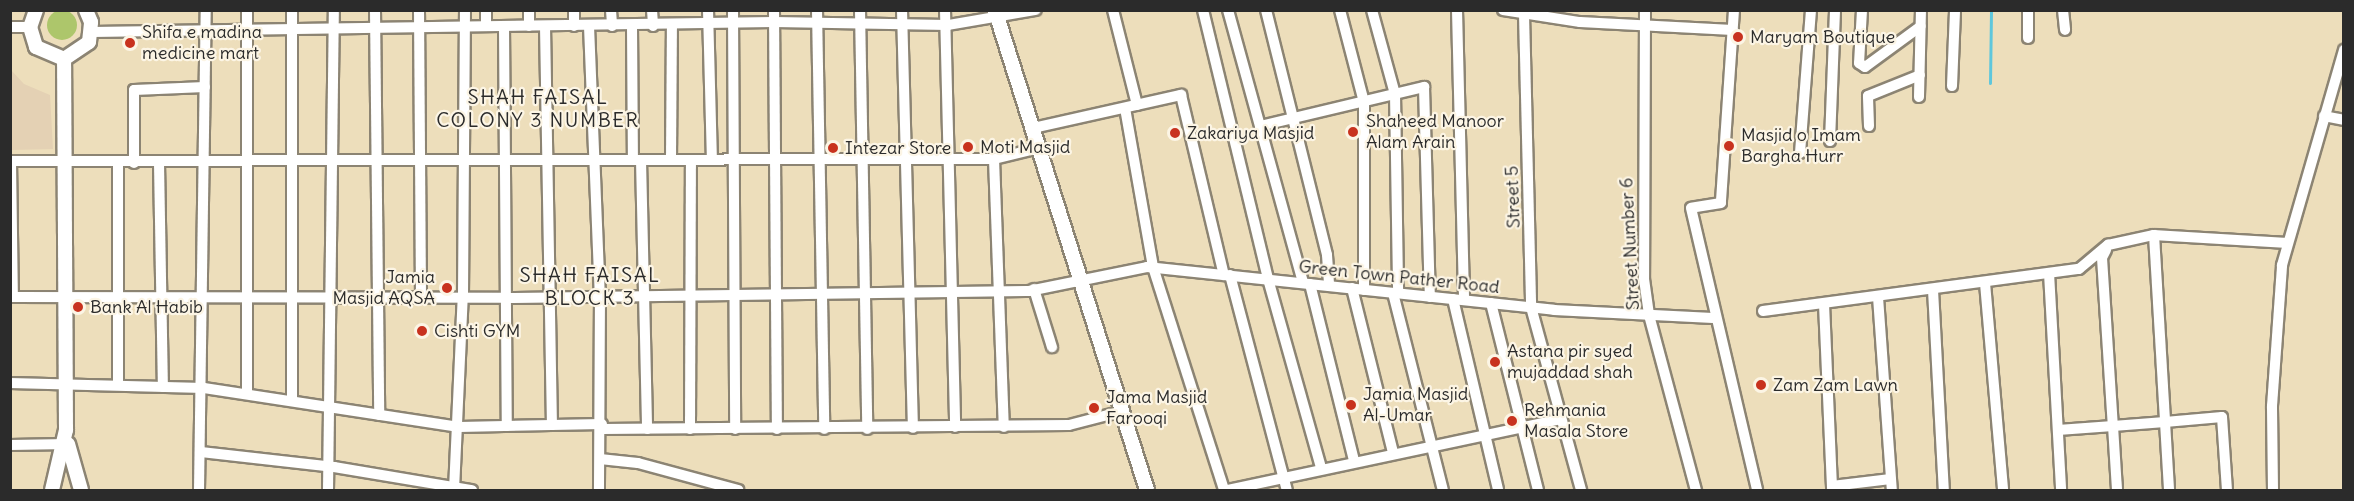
<!DOCTYPE html>
<style>
body{margin:0}
#map{position:relative;width:2354px;height:501px;overflow:hidden;background:#eddebb;font-family:Delius,sans-serif}
div>[style]{position:absolute}
[style*='--x']{left:calc(var(--x)*1px);top:calc(var(--y)*1px);width:calc(var(--w)*1px);rotate:calc(var(--a)*1deg)}
.built>*{inset:0;background:#e4d1b4}
.green>*{inset:0;background:#adc66b}
.round{border-radius:50%}
.stream>*{height:3px;margin:-1.5px;padding:0 1.5px;transform-origin:1.5px;border-radius:1.5px;background:#5fc7dc}
.roads{filter:drop-shadow(2px 0 #8c8473) drop-shadow(-2px 0 #8c8473) drop-shadow(0 2px #8c8473) drop-shadow(0 -2px #8c8473)}
.minor>*{height:10px;margin:-5px;padding:0 5px;transform-origin:5px;border-radius:5px;background:#fff}
.tertiary>*{height:14px;margin:-7px;padding:0 7px;transform-origin:7px;border-radius:7px;background:#fff}
.dots>*{width:16px;height:16px;translate:-50% -50%;box-sizing:border-box;border:3px solid #fcf5e5;border-radius:50%}
span{translate:-50% -50%;white-space:nowrap;text-align:center;line-height:1.15;-webkit-text-stroke:4.5px #fcf5e5;paint-order:stroke}
.poi-label{font-size:18px;color:#2b2b2b}
.left{translate:0 -50%;text-align:left}
.right{translate:-100% -50%;text-align:right}
.street-label{font-size:18px;color:#2b2b2b}
.neighbourhood-label{font-size:20px;color:#2b2b2b;letter-spacing:1.5px}
.frame{position:absolute;inset:0;border:12px solid #2b2b2b;pointer-events:none}
</style>
<div id="map">
<div class="built">
<div style="clip-path:polygon(11px 70px,24px 84px,50px 95px,53px 149px,11px 150px)"></div>
</div>
<div class="green">
<div class="round" style="left:47px;top:10px;width:30px;height:30px"></div>
</div>
<div class="stream">
<div style="--x:1990;--y:83;--w:73;--a:-89.2"></div>
</div>
<div class="roads">
<div class="minor">
<div style="--x:292;--y:10;--w:391;--a:90"></div>
<div style="--x:375;--y:10;--w:405;--a:89.4"></div>
<div style="--x:419;--y:10;--w:286;--a:89.6"></div>
<div style="--x:574;--y:10;--w:16;--a:90"></div>
<div style="--x:611;--y:10;--w:16;--a:86"></div>
<div style="--x:652;--y:10;--w:16;--a:86"></div>
<div style="--x:708;--y:10;--w:150;--a:88.5"></div>
<div style="--x:733;--y:10;--w:419;--a:89.7"></div>
<div style="--x:774;--y:10;--w:419;--a:89.6"></div>
<div style="--x:817;--y:10;--w:419;--a:89"></div>
<div style="--x:860;--y:10;--w:419;--a:89"></div>
<div style="--x:902;--y:10;--w:418;--a:88.5"></div>
<div style="--x:945;--y:10;--w:417;--a:88.6"></div>
<div style="--x:1113;--y:10;--w:98;--a:75.8"></div>
<div style="--x:1203;--y:10;--w:277;--a:76.4"></div>
<div style="--x:1268;--y:279;--w:196;--a:74.3"></div>
<div style="--x:1228;--y:10;--w:283;--a:74.6"></div>
<div style="--x:1266;--y:10;--w:252;--a:76"></div>
<div style="--x:1327;--y:255;--w:31;--a:86"></div>
<div style="--x:1340;--y:10;--w:95;--a:75.4"></div>
<div style="--x:1364;--y:102;--w:188;--a:90"></div>
<div style="--x:1372;--y:10;--w:87;--a:74.7"></div>
<div style="--x:1395;--y:94;--w:199;--a:89.1"></div>
<div style="--x:1457;--y:10;--w:290;--a:88.6"></div>
<div style="--x:1503;--y:10;--w:78;--a:8.9"></div>
<div style="--x:1580;--y:22;--w:153;--a:3"></div>
<div style="--x:1645;--y:10;--w:269;--a:90.2"></div>
<div style="--x:1644;--y:279;--w:36;--a:82"></div>
<div style="--x:1649;--y:315;--w:181;--a:75"></div>
<div style="--x:1734;--y:10;--w:193;--a:93.9"></div>
<div style="--x:1721;--y:203;--w:30;--a:171"></div>
<div style="--x:1691;--y:208;--w:290;--a:76.8"></div>
<div style="--x:1862;--y:10;--w:53;--a:93.2"></div>
<div style="--x:1859;--y:63;--w:7;--a:34"></div>
<div style="--x:1865;--y:67;--w:69;--a:-36.2"></div>
<div style="--x:2028;--y:10;--w:28;--a:90"></div>
<div style="--x:2063;--y:10;--w:20;--a:84"></div>
<div style="--x:1524;--y:14;--w:293;--a:88.6"></div>
<div style="--x:1531;--y:307;--w:190;--a:74.7"></div>
<div style="--x:486;--y:26;--w:16;--a:-90"></div>
<div style="--x:504;--y:26;--w:400;--a:89.6"></div>
<div style="--x:529;--y:26;--w:16;--a:-90"></div>
<div style="--x:545;--y:26;--w:399;--a:89"></div>
<div style="--x:589;--y:26;--w:269;--a:87.7"></div>
<div style="--x:600;--y:295;--w:195;--a:90.3"></div>
<div style="--x:632;--y:26;--w:134;--a:89.6"></div>
<div style="--x:10;--y:27;--w:20;--a:0"></div>
<div style="--x:92;--y:32;--w:682;--a:-0.84"></div>
<div style="--x:774;--y:22;--w:174;--a:1"></div>
<div style="--x:948;--y:25;--w:89;--a:-9.7"></div>
<div style="--x:1952;--y:86;--w:76;--a:-87.7"></div>
<div style="--x:1919;--y:97;--w:87;--a:-88.7"></div>
<div style="--x:1125;--y:108;--w:161;--a:80"></div>
<div style="--x:1153;--y:267;--w:234;--a:72.3"></div>
<div style="--x:2324;--y:116;--w:20;--a:11"></div>
<div style="--x:1260;--y:126;--w:169;--a:-13.4"></div>
<div style="--x:1424;--y:87;--w:210;--a:88.4"></div>
<div style="--x:1869;--y:126;--w:30;--a:-92"></div>
<div style="--x:1868;--y:96;--w:56;--a:-22"></div>
<div style="--x:1033;--y:128;--w:152;--a:-12.6"></div>
<div style="--x:1181;--y:95;--w:185;--a:76.6"></div>
<div style="--x:1830;--y:141;--w:131;--a:-87.8"></div>
<div style="--x:1800;--y:153;--w:143;--a:-85.6"></div>
<div style="--x:994;--y:159;--w:268;--a:87.9"></div>
<div style="--x:641;--y:160;--w:269;--a:88.7"></div>
<div style="--x:671;--y:160;--w:134;--a:-89.6"></div>
<div style="--x:10;--y:161;--w:984;--a:-0.12"></div>
<div style="--x:994;--y:159;--w:46;--a:-13.7"></div>
<div style="--x:11;--y:161;--w:135;--a:89.2"></div>
<div style="--x:134;--y:163;--w:73;--a:-90"></div>
<div style="--x:134;--y:90;--w:71;--a:-2.4"></div>
<div style="--x:159;--y:163;--w:224;--a:89"></div>
<div style="--x:2154;--y:235;--w:187;--a:86.6"></div>
<div style="--x:2165;--y:422;--w:57;--a:-5"></div>
<div style="--x:2222;--y:417;--w:73;--a:86.1"></div>
<div style="--x:2106;--y:250;--w:9;--a:117"></div>
<div style="--x:2102;--y:258;--w:168;--a:86.3"></div>
<div style="--x:2113;--y:426;--w:52;--a:-4.4"></div>
<div style="--x:2165;--y:422;--w:68;--a:86.6"></div>
<div style="--x:2049;--y:273;--w:217;--a:86.8"></div>
<div style="--x:1230;--y:275;--w:222;--a:75.2"></div>
<div style="--x:1985;--y:283;--w:208;--a:85"></div>
<div style="--x:1310;--y:284;--w:182;--a:76"></div>
<div style="--x:1352;--y:288;--w:169;--a:76"></div>
<div style="--x:1034;--y:289;--w:61;--a:72.8"></div>
<div style="--x:1933;--y:290;--w:200;--a:86.9"></div>
<div style="--x:1393;--y:293;--w:203;--a:75.8"></div>
<div style="--x:10;--y:297;--w:497;--a:0.1"></div>
<div style="--x:507;--y:298;--w:522;--a:-0.77"></div>
<div style="--x:1029;--y:291;--w:120;--a:-11.5"></div>
<div style="--x:1147;--y:267;--w:409;--a:6"></div>
<div style="--x:1554;--y:310;--w:159;--a:2.9"></div>
<div style="--x:1878;--y:297;--w:194;--a:85.9"></div>
<div style="--x:1453;--y:299;--w:196;--a:76.7"></div>
<div style="--x:1491;--y:303;--w:193;--a:75.9"></div>
<div style="--x:1824;--y:304;--w:186;--a:87.5"></div>
<div style="--x:1763;--y:311;--w:319;--a:-7.6"></div>
<div style="--x:2079;--y:269;--w:38;--a:-40"></div>
<div style="--x:2108;--y:245;--w:47;--a:-12.3"></div>
<div style="--x:2154;--y:235;--w:133;--a:3.4"></div>
<div style="--x:10;--y:383;--w:194;--a:1.5"></div>
<div style="--x:204;--y:388;--w:258;--a:8.7"></div>
<div style="--x:459;--y:427;--w:143;--a:-1.2"></div>
<div style="--x:118;--y:385;--w:222;--a:-90"></div>
<div style="--x:247;--y:394;--w:384;--a:-90"></div>
<div style="--x:602;--y:429;--w:467;--a:-0.5"></div>
<div style="--x:1069;--y:425;--w:56;--a:-14.5"></div>
<div style="--x:690;--y:429;--w:269;--a:-89.8"></div>
<div style="--x:2058;--y:430;--w:55;--a:-4.2"></div>
<div style="--x:2113;--y:426;--w:64;--a:86.4"></div>
<div style="--x:10;--y:445;--w:58;--a:-1"></div>
<div style="--x:201;--y:452;--w:134;--a:6.4"></div>
<div style="--x:334;--y:467;--w:140;--a:9.5"></div>
<div style="--x:600;--y:459;--w:38;--a:6"></div>
<div style="--x:638;--y:463;--w:104;--a:15.1"></div>
<div style="--x:1832;--y:486;--w:59;--a:-6.8"></div>
<div style="--x:199;--y:490;--w:480;--a:-89.2"></div>
<div style="--x:328;--y:490;--w:480;--a:-89.3"></div>
<div style="--x:454;--y:490;--w:195;--a:-87.4"></div>
<div style="--x:463;--y:295;--w:285;--a:-89.6"></div>
<div style="--x:1227;--y:490;--w:341;--a:-12"></div>
<div style="--x:2273;--y:490;--w:84;--a:-90.7"></div>
<div style="--x:2272;--y:406;--w:141;--a:-85.9"></div>
<div style="--x:2282;--y:265;--w:224;--a:-73.9"></div>
</div>
<div class="tertiary">
<div style="--x:36;--y:10;--w:18;--a:109"></div>
<div style="--x:30;--y:27;--w:21;--a:73"></div>
<div style="--x:36;--y:47;--w:30;--a:23"></div>
<div style="--x:64;--y:59;--w:30;--a:-34"></div>
<div style="--x:89;--y:42;--w:20;--a:-84"></div>
<div style="--x:91;--y:22;--w:13;--a:-113"></div>
<div style="--x:995;--y:10;--w:503;--a:72.43"></div>
<div style="--x:68;--y:444;--w:48;--a:74.2"></div>
<div style="--x:52;--y:490;--w:62;--a:-76.9"></div>
<div style="--x:66;--y:430;--w:371;--a:-90.3"></div>
</div>
</div>
<div class="dots">
<div style="left:1738px;top:37px;background:#c8321e"></div>
<div style="left:130px;top:43px;background:#c8321e"></div>
<div style="left:1353px;top:132px;background:#c8321e"></div>
<div style="left:1175px;top:133px;background:#c8321e"></div>
<div style="left:1729px;top:146px;background:#c8321e"></div>
<div style="left:968px;top:147px;background:#c8321e"></div>
<div style="left:833px;top:148px;background:#c8321e"></div>
<div style="left:447px;top:288px;background:#c8321e"></div>
<div style="left:78px;top:307px;background:#c8321e"></div>
<div style="left:422px;top:331px;background:#c8321e"></div>
<div style="left:1495px;top:362px;background:#c8321e"></div>
<div style="left:1761px;top:385px;background:#c8321e"></div>
<div style="left:1351px;top:405px;background:#c8321e"></div>
<div style="left:1094px;top:408px;background:#c8321e"></div>
<div style="left:1512px;top:421px;background:#c8321e"></div>
</div>
<div class="poi-label">
<span class="left" style="left:142px;top:43px">Shifa e madina<br>medicine mart</span>
<span class="left" style="left:1750px;top:37px">Maryam Boutique</span>
<span class="left" style="left:1366px;top:132px">Shaheed Manoor<br>Alam Arain</span>
<span class="left" style="left:1187px;top:133px">Zakariya Masjid</span>
<span class="left" style="left:1741px;top:146px">Masjid o Imam<br>Bargha Hurr</span>
<span class="left" style="left:980px;top:147px">Moti Masjid</span>
<span class="left" style="left:845px;top:148px">Intezar Store</span>
<span class="right" style="left:435px;top:288px">Jamia<br>Masjid AQSA</span>
<span class="left" style="left:90px;top:307px">Bank Al Habib</span>
<span class="left" style="left:434px;top:331px">Cishti GYM</span>
<span class="left" style="left:1507px;top:362px">Astana pir syed<br>mujaddad shah</span>
<span class="left" style="left:1773px;top:385px">Zam Zam Lawn</span>
<span class="left" style="left:1363px;top:405px">Jamia Masjid<br>Al-Umar</span>
<span class="left" style="left:1106px;top:408px">Jama Masjid<br>Farooqi</span>
<span class="left" style="left:1524px;top:421px">Rehmania<br>Masala Store</span>
</div>
<div class="street-label">
<span style="left:1513px;top:197px;rotate:-92deg">Street 5</span>
<span style="left:1630px;top:244px;rotate:-93deg">Street Number 6</span>
<span style="left:1399px;top:277px;rotate:6deg">Green Town Pather Road</span>
</div>
<div class="neighbourhood-label">
<span style="left:538px;top:108px">SHAH FAISAL<br>COLONY 3 NUMBER</span>
<span style="left:590px;top:286px">SHAH FAISAL<br>BLOCK 3</span>
</div>
<div class="frame"></div>
</div>
